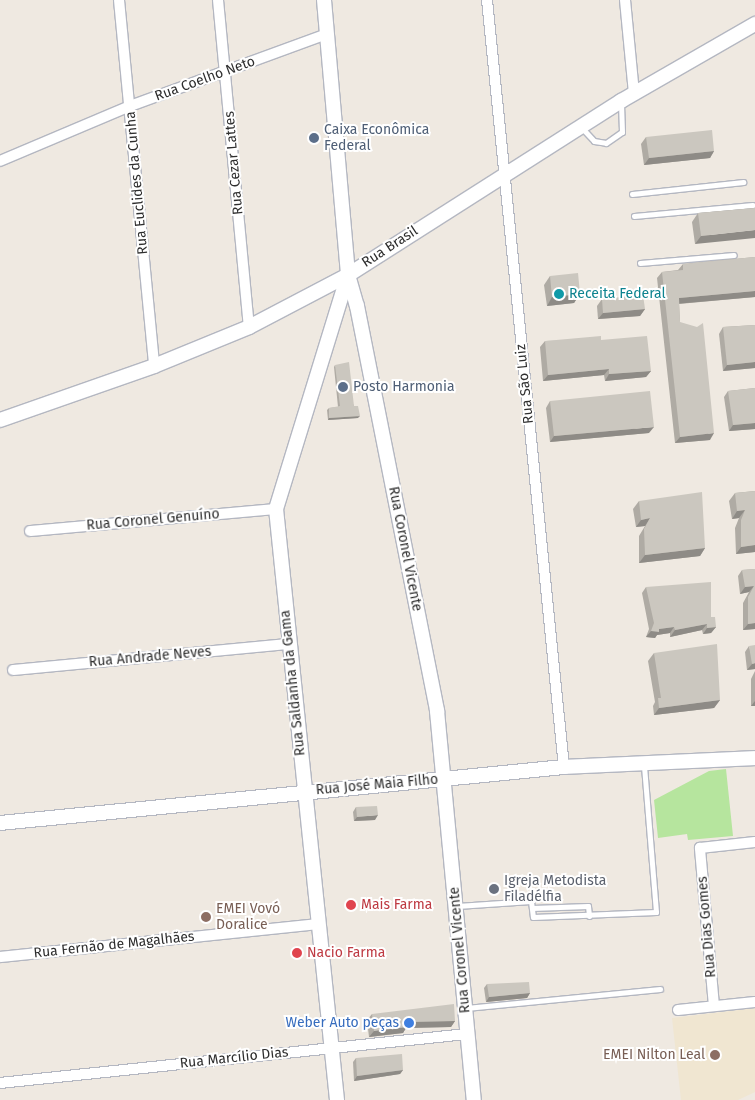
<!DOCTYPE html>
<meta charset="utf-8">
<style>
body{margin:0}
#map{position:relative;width:755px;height:1100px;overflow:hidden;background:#efe9e1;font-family:"Fira Sans",sans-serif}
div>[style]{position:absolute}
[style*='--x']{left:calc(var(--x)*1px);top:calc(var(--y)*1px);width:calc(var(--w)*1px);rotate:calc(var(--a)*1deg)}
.education>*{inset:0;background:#f0e6d1}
.green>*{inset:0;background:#b6e59e}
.roads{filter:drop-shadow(1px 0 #b4b7c1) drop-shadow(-1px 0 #b4b7c1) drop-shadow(0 1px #b4b7c1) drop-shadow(0 -1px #b4b7c1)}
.lane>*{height:5px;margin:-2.5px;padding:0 2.5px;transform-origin:2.5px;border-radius:2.5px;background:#fff}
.street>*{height:10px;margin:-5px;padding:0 5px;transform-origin:5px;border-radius:5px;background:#fff}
.secondary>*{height:14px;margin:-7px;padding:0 7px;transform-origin:7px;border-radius:7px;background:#fff}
.wall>*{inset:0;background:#afaba4}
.shaded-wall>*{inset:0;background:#8e8b86}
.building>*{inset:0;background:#cbc7bf}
.dots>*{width:14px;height:14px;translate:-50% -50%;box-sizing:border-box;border:2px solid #fff;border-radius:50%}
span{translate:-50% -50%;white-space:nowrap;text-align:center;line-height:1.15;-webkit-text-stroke:4px #fff;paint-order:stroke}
.street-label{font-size:14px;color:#2e2e2e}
.service-label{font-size:14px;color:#4e5e75}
.left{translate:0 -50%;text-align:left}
.culture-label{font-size:14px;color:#0d838f}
.worship-label{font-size:14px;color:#5b616d}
.health-label{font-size:14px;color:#be3a42}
.education-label{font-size:14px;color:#785e54}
.right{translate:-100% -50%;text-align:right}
.shop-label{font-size:14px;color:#366cbe}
</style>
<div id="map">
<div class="education">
<div style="clip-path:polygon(755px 1008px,755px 1092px,738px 1100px,681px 1100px,672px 1018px)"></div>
</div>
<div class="green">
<div style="clip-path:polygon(726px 769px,733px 836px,688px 840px,687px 834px,658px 838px,654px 800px,709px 771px)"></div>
</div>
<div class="roads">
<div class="lane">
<div style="--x:581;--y:127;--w:19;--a:47"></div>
<div style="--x:594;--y:141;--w:12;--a:9"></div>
<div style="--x:606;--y:143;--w:19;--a:-35"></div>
<div style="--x:622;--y:132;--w:30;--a:-92"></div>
<div style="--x:632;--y:194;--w:112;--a:-6.2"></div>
<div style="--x:634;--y:216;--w:119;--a:-5.3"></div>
<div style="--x:640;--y:263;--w:94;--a:-4.9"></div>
<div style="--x:457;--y:906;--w:74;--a:-3.9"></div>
<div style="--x:531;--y:901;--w:16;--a:83"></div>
<div style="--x:533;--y:917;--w:123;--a:-2.3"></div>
<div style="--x:656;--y:912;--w:147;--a:-94.7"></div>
<div style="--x:532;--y:908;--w:56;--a:-2"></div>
<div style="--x:588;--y:906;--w:10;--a:84"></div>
<div style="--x:466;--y:1008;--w:195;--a:-5.6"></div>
</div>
<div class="street">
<div style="--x:119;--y:0;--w:368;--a:84.5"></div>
<div style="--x:218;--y:0;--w:328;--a:84.6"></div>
<div style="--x:487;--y:0;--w:771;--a:84.27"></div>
<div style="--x:625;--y:0;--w:93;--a:84.5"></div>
<div style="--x:0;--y:161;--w:141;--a:-22.9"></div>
<div style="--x:130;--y:106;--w:210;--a:-20.1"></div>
<div style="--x:30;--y:531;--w:247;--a:-5.1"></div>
<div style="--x:13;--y:670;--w:276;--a:-5.4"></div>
<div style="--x:0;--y:957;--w:320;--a:-5.9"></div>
<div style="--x:714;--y:1006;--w:159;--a:-95.1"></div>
<div style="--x:700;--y:848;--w:55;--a:-6.2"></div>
<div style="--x:678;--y:1010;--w:77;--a:-5.9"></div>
<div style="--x:0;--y:1083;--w:471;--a:-6"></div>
</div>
<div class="secondary">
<div style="--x:324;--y:0;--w:276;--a:85"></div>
<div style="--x:348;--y:275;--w:32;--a:74"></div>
<div style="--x:357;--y:306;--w:413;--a:78.8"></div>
<div style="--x:437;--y:711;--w:391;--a:84.6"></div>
<div style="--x:0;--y:420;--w:163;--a:-19.3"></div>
<div style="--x:154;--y:366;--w:103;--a:-22.3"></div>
<div style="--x:249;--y:327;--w:112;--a:-27.7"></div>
<div style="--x:348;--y:275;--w:324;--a:-32.5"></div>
<div style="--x:621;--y:101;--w:155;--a:-29.9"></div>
<div style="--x:0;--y:823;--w:567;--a:-5.67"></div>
<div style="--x:564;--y:767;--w:191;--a:-2.7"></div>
<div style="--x:337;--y:1100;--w:594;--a:-95.89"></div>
<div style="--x:276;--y:509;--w:245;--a:-72.9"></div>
</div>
</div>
<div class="wall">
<div style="clip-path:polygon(646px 137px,714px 151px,710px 158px,644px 165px,641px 144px)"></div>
<div style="clip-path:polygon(755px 208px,695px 244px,692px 222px,698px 213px)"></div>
<div style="clip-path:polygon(755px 257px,755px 297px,679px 304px,680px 322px,710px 440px,675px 443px,657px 278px,662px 272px,678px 270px,683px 264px)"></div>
<div style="clip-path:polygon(550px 276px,580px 294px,574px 303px,547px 306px,544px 285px)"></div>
<div style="clip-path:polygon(602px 299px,645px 309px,640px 316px,598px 319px,597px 306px)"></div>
<div style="clip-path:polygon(755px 325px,755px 368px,723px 371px,719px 334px,723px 327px)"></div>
<div style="clip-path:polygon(601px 340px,651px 371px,646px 377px,605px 381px,604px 375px,543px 381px,540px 347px,545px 341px)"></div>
<div style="clip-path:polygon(335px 365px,354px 406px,358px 418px,328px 420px,327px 410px,329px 408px,338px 407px,334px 367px)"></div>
<div style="clip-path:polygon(755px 388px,755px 429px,729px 431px,724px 397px,728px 391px)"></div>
<div style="clip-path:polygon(550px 401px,649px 433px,550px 442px,546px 408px)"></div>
<div style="clip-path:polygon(755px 491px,755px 552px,736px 554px,735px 528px,739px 518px,732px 519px,729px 501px,735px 493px)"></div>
<div style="clip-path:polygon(639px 501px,705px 548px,700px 556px,639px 563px,639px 536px,645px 526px,636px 527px,633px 509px)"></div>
<div style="clip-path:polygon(755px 569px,755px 629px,743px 630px,743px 603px,749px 592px,740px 594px,738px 576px,742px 570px)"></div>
<div style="clip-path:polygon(646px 587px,711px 617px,716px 627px,711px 633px,703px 634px,702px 630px,670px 637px,670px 633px,657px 635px,655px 638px,646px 637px,649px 629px,642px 593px)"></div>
<div style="clip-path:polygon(749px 646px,755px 669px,747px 670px,745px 652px)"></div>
<div style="clip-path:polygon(654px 653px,720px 700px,714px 708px,654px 715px,653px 706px,655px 702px,648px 661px)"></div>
<div style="clip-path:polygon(755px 671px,755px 706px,751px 706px,751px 679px)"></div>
<div style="clip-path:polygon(356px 807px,375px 820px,354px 821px,353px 812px)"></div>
<div style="clip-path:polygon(487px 984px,530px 993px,527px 998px,486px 1002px,484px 988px)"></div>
<div style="clip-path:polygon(372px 1014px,455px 1021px,451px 1027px,406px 1028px,403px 1033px,369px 1037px,367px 1020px)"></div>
<div style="clip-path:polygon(356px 1058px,403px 1070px,400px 1074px,354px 1081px,353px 1062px)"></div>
</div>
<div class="shaded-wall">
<div style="clip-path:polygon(714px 151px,710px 158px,644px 165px,649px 158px)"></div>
<div style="clip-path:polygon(755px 230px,755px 238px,695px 244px,701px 236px)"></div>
<div style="clip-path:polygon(755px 291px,755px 297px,675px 304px,679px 298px)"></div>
<div style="clip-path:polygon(580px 294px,574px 303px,547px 306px,552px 297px)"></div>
<div style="clip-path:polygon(645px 309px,640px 316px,598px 319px,603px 313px)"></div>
<div style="clip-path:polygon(755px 362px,755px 368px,723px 371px,727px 365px)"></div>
<div style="clip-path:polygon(609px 369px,604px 375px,543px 381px,548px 375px)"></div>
<div style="clip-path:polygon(651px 371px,646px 377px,605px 381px,609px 374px)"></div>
<div style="clip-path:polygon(360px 416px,358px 418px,328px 420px,329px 418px)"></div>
<div style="clip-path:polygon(755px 423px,755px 429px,729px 431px,733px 425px)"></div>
<div style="clip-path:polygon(654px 427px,649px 433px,550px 442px,554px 436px)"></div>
<div style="clip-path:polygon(714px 433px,710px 440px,675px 443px,680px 437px)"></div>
<div style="clip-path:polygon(745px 510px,739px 518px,732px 519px,737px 511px)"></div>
<div style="clip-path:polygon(650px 518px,645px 526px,636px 527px,641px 520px)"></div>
<div style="clip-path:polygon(755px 545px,755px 552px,736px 554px,741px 547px)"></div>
<div style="clip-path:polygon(705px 548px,700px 556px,639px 563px,645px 555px)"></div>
<div style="clip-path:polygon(754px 586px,749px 592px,740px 594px,745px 587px)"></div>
<div style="clip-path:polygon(755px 623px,755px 629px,743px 630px,748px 624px)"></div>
<div style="clip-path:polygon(707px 624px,702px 630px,670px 637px,675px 630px)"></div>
<div style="clip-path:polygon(674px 627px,670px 633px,657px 635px,655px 638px,646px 637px,651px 631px,659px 629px)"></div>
<div style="clip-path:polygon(716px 627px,711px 633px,703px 634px,707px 628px)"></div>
<div style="clip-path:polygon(755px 663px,755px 669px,747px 670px,752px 664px)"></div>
<div style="clip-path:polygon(720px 700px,714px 708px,654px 715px,659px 708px)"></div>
<div style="clip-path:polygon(755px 701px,755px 706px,751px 706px)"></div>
<div style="clip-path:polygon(378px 815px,375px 820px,354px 821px,357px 817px)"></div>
<div style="clip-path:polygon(530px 993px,527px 998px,486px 1002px,489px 997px)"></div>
<div style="clip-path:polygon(455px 1021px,451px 1027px,406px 1028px,403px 1033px,369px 1037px,374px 1031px,407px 1022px)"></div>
<div style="clip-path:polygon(403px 1070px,400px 1074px,354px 1081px,357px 1076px)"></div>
</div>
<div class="building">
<div style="clip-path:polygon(712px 130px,714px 151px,649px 158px,646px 137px)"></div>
<div style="clip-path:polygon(755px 208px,755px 230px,701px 236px,698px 213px)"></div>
<div style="clip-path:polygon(755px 257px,755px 291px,679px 298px,680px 322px,697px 327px,703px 323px,714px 433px,680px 437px,662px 272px,683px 270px,683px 264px)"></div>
<div style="clip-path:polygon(578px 273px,580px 294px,552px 297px,550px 276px)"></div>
<div style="clip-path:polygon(643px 295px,645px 309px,603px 313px,602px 299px)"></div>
<div style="clip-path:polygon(755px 325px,755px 362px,727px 365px,723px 327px)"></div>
<div style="clip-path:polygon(601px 336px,601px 340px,647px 336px,651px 371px,609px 374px,609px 369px,548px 375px,545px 341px)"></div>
<div style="clip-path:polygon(349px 362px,354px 406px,358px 406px,360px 416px,329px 418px,329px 408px,340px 406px,335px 365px)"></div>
<div style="clip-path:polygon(755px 388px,755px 423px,733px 425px,728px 391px)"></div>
<div style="clip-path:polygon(650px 391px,654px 427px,554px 436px,550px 401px)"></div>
<div style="clip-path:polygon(755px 491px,755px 545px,741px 547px,741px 520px,745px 510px,737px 511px,735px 493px)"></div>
<div style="clip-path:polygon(702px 492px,705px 548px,645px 555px,644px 529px,650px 518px,641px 520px,639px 501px)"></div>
<div style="clip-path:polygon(755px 569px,755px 623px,748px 624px,748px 597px,754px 586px,745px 587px,742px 570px)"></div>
<div style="clip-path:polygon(711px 582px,711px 617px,715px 617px,716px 627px,707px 628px,707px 624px,675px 630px,674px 627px,659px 629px,659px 632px,651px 631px,654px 623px,646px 587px)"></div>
<div style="clip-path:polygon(717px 644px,720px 700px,659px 708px,658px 698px,661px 698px,654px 653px)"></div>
<div style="clip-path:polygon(755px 645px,755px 663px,752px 664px,749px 646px)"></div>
<div style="clip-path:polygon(377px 806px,378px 815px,357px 817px,356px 807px)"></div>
<div style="clip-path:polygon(529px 982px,530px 993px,489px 997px,487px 984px)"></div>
<div style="clip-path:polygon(454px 1004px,455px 1021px,407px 1022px,408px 1027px,374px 1031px,372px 1014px)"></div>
<div style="clip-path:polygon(402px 1054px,403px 1070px,357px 1076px,356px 1058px)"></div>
</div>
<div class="dots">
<div style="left:314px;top:138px;background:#5c6f8a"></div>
<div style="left:559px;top:294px;background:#0f9aa8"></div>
<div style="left:343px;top:387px;background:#5c6f8a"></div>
<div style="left:494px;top:889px;background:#6b7280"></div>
<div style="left:351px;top:905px;background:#e0444e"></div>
<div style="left:206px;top:917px;background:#8d6e63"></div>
<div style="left:297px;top:953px;background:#e0444e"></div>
<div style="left:409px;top:1023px;background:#3f7fe0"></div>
<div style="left:715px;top:1055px;background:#8d6e63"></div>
</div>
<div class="street-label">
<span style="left:205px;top:79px;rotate:-20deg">Rua Coelho Neto</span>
<span style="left:234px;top:163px;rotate:-95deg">Rua Cezar Lattes</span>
<span style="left:137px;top:183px;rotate:-95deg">Rua Euclides da Cunha</span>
<span style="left:390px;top:247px;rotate:-33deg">Rua Brasil</span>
<span style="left:525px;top:384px;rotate:-96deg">Rua São Luiz</span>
<span style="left:153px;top:520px;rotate:-5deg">Rua Coronel Genuíno</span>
<span style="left:405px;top:549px;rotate:79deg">Rua Coronel Vicente</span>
<span style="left:150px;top:657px;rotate:-5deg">Rua Andrade Neves</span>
<span style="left:293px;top:683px;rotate:-96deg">Rua Saldanha da Gama</span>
<span style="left:377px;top:785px;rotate:-5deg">Rua José Maia Filho</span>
<span style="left:707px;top:927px;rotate:-95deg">Rua Dias Gomes</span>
<span style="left:114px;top:945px;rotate:-6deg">Rua Fernão de Magalhães</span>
<span style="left:460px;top:950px;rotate:-95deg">Rua Coronel Vicente</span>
<span style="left:234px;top:1058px;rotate:-6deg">Rua Marcílio Dias</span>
</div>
<div class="service-label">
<span class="left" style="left:324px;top:138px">Caixa Econômica<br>Federal</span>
<span class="left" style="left:353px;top:387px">Posto Harmonia</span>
</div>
<div class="culture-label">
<span class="left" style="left:569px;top:294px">Receita Federal</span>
</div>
<div class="worship-label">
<span class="left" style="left:504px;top:889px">Igreja Metodista<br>Filadélfia</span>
</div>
<div class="health-label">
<span class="left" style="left:361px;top:905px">Mais Farma</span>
<span class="left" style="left:307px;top:953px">Nacio Farma</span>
</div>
<div class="education-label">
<span class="left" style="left:216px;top:917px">EMEI Vovó<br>Doralice</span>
<span class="right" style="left:705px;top:1055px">EMEI Nilton Leal</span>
</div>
<div class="shop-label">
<span class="right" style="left:399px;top:1023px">Weber Auto peças</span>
</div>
</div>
